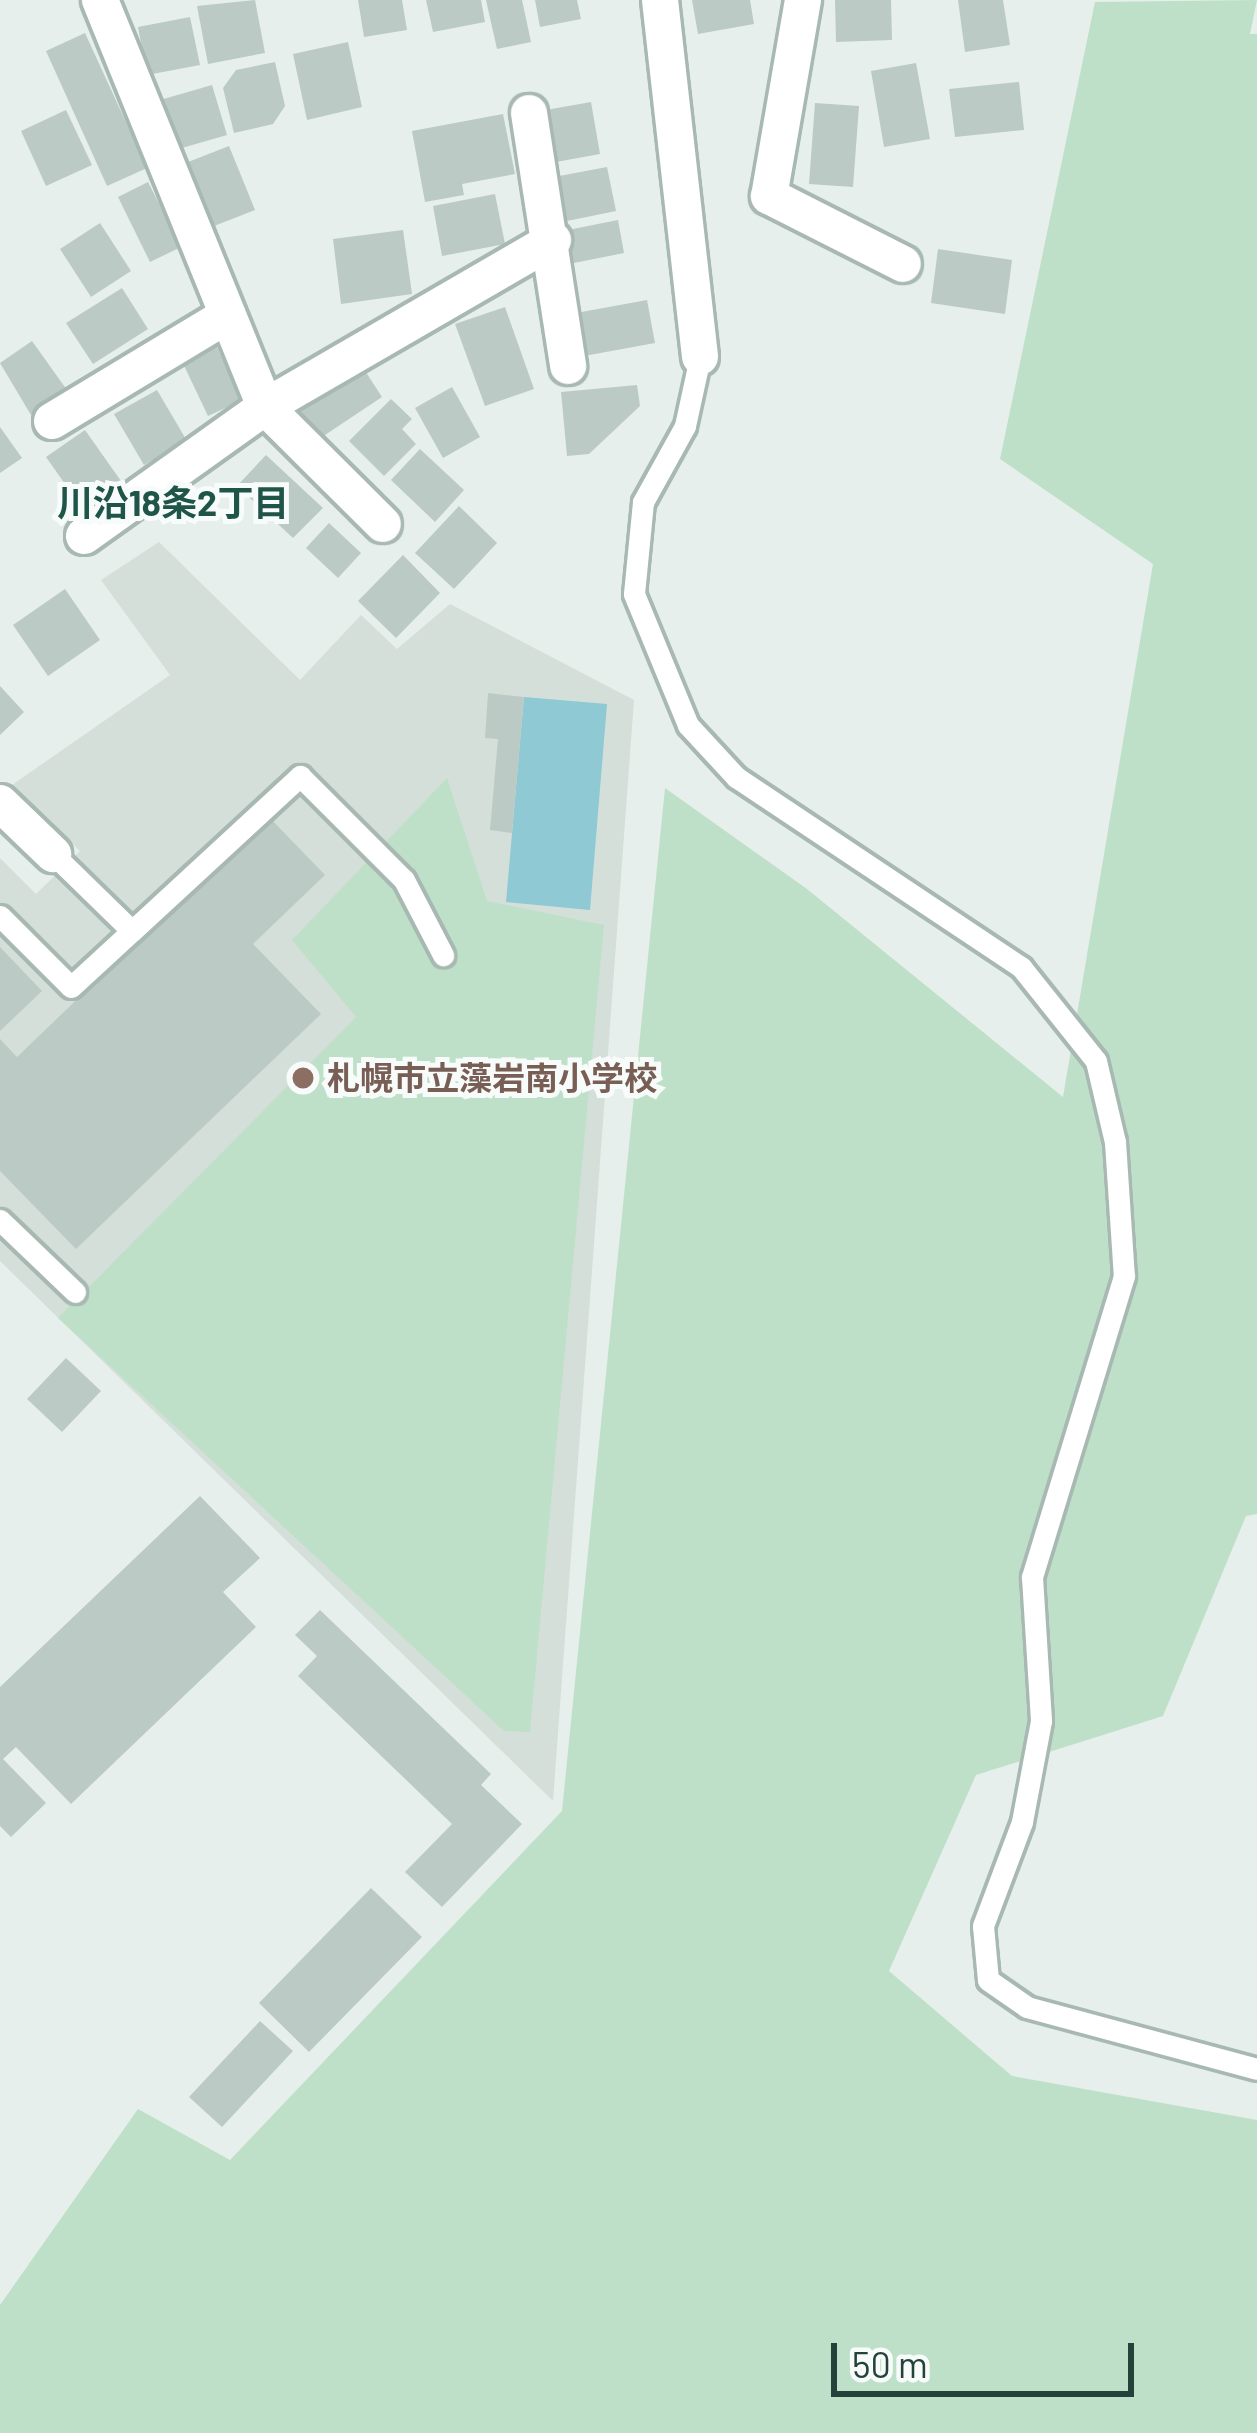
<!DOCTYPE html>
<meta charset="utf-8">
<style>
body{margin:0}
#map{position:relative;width:1257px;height:2433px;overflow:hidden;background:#e6efeb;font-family:Barlow,"Noto Sans JP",sans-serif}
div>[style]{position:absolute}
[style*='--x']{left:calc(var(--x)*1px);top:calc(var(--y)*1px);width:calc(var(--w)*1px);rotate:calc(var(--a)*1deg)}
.built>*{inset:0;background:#d4dfda}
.green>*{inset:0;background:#bfe0c8}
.water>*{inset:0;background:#8ec9d4}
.building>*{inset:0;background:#bbcac4}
.roads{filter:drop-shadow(3px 0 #a8b8b2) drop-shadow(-3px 0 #a8b8b2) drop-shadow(0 3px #a8b8b2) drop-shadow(0 -3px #a8b8b2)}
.service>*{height:21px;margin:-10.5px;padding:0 10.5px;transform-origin:10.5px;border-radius:10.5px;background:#fff}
.minor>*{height:36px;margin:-18px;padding:0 18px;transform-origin:18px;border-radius:18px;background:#fff}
.dots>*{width:33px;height:33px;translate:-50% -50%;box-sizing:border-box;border:6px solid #f7fbf9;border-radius:50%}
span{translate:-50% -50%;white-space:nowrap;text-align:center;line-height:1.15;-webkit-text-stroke:10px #f7fbf9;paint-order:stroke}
.education-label{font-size:33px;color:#785e54;font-weight:700}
.left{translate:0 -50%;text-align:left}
.neighbourhood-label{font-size:36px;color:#1f5548;font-weight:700}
.scale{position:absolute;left:831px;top:2343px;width:303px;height:54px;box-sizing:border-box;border:6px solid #24423a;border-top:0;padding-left:15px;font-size:36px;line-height:42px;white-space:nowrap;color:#24423a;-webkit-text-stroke:9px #f7fbf9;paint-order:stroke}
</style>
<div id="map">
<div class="built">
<div style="clip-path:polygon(159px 542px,300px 680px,361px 615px,397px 649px,450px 604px,634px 700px,553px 1801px,0 1261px,0 858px,36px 894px,80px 851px,12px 785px,170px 675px,101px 580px)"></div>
</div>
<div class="green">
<div style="clip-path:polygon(1257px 0,1250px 34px,1257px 34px,1257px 1514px,1246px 1516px,1163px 1716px,976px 1775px,889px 1971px,1012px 2076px,1257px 2120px,1257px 2433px,0 2433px,0 2305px,138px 2109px,230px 2160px,562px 1811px,665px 788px,807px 889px,1063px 1097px,1153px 564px,1000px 459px,1095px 2px)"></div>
<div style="clip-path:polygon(447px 778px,487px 901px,604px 925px,530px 1732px,504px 1731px,58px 1318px,356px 1017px,292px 940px)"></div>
</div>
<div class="water">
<div style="clip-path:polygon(524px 697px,607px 704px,590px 910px,506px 902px)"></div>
</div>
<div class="building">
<div style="clip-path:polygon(255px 0,265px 53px,208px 64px,197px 6px)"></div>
<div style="clip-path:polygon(358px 0,402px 0,407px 30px,364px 37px)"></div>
<div style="clip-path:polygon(426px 0,481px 0,485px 22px,433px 32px)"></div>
<div style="clip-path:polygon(486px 0,522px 0,531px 42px,497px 49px)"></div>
<div style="clip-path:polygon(535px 0,577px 0,581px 19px,540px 27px)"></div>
<div style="clip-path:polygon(692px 0,750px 0,754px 24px,698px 34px)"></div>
<div style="clip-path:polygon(835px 0,891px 0,892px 40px,836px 42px)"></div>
<div style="clip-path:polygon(958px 0,1003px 0,1010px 45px,965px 52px)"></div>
<div style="clip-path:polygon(190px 17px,200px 65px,147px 75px,138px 27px)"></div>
<div style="clip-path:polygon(85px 33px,147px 168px,107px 186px,46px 51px)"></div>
<div style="clip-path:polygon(348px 42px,362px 107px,307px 120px,293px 54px)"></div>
<div style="clip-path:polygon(275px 62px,285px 106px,273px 124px,234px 133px,223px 88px,236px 70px)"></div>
<div style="clip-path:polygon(916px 63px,930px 139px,884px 147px,871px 71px)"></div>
<div style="clip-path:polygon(1019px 82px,1024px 130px,955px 137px,949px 89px)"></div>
<div style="clip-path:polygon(212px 85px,227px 135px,175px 150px,160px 100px)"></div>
<div style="clip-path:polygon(591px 102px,600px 154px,556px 162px,546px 110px)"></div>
<div style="clip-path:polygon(815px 103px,859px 106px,853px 187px,809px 184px)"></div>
<div style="clip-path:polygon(66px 110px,92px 165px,46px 186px,21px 131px)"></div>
<div style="clip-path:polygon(503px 114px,515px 174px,462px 184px,464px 195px,425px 202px,412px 131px)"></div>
<div style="clip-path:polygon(229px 146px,255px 210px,209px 228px,183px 164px)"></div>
<div style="clip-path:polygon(607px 167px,616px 211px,562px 222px,554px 177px)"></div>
<div style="clip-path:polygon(148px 182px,181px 247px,150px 262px,118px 197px)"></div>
<div style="clip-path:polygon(495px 194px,505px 244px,442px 256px,433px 206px)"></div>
<div style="clip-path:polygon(618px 220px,624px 253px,569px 264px,563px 231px)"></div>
<div style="clip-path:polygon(100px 223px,131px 271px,91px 297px,60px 249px)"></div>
<div style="clip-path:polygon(403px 230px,412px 294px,341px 304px,333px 239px)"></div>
<div style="clip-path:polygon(938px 249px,1012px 260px,1005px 314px,931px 303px)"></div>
<div style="clip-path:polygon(122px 288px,148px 329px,93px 364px,66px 323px)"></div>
<div style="clip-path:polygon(647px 300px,655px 343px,584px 356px,576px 313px)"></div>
<div style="clip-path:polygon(505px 307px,534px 389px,485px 406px,455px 324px)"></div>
<div style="clip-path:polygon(213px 339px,242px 400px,208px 416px,179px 355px)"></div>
<div style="clip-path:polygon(32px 341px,67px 390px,31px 415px,0 363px)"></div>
<div style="clip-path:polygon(360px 363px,382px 397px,319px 439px,297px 405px)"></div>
<div style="clip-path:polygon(637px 385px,640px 406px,589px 454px,567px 456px,561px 392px)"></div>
<div style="clip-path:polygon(452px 387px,480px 437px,443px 458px,415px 408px)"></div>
<div style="clip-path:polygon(157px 390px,187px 441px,144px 465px,114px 414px)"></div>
<div style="clip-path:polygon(391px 399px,412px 419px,402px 429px,416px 444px,384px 476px,349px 441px)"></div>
<div style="clip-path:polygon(0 427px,22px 458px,0 473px)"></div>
<div style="clip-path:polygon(85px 430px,121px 481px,82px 508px,46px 457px)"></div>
<div style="clip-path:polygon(420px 449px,464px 490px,435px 522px,391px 480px)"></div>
<div style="clip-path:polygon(266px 455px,323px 508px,293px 538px,237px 486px)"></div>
<div style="clip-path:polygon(459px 506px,497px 543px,454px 589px,415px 553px)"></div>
<div style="clip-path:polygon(329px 523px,361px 553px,338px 578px,306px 548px)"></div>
<div style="clip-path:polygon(403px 555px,440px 593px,396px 638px,358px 601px)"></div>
<div style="clip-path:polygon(65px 589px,100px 640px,48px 676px,13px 625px)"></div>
<div style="clip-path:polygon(0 686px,24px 712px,0 735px)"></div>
<div style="clip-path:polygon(488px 693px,524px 697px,512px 833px,490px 830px,498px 739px,485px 738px)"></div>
<div style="clip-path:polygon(268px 816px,325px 875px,253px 944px,321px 1014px,76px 1249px,0 1171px,0 1039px,17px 1057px)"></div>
<div style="clip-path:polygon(0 947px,42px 991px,0 1031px)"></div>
<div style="clip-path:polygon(66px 1358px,101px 1391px,62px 1432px,27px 1399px)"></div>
<div style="clip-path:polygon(200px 1496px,260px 1558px,223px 1592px,256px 1627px,71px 1804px,16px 1747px,3px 1759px,46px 1803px,11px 1837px,0 1826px,0 1687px)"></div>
<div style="clip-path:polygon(320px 1610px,491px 1774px,481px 1785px,522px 1824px,442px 1907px,405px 1872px,452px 1824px,298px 1676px,317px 1656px,295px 1635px)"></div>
<div style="clip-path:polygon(371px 1888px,422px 1937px,309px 2052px,259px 2003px)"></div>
<div style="clip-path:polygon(260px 2021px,293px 2051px,222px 2127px,189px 2097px)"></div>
</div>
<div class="roads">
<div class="service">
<div style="--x:700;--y:357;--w:71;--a:102.3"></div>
<div style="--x:685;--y:426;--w:87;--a:118.9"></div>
<div style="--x:643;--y:502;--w:92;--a:95.6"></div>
<div style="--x:634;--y:594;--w:142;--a:67.6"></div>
<div style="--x:688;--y:725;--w:71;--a:47.3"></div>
<div style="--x:736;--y:777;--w:343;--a:33.7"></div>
<div style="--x:1021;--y:967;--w:120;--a:51.4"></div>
<div style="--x:1096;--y:1061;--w:83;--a:76.8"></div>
<div style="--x:1115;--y:1142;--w:134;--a:86.2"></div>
<div style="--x:1124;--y:1276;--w:315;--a:107"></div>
<div style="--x:1032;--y:1577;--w:144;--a:86.4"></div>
<div style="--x:1041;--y:1721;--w:103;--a:100.7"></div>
<div style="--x:1022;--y:1822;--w:111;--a:110.6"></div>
<div style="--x:983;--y:1926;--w:54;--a:84.7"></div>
<div style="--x:988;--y:1980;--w:47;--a:34.7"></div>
<div style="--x:1027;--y:2007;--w:238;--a:15.1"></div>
<div style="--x:53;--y:854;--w:110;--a:44.3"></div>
<div style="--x:132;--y:931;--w:229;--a:-42.7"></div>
<div style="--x:300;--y:776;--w:147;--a:45"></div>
<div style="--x:404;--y:880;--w:85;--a:62.5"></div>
<div style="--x:0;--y:916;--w:100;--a:45"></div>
<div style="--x:71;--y:987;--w:83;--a:-42.6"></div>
<div style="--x:0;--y:1220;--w:104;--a:43.8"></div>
</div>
<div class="minor">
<div style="--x:100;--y:0;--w:439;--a:67.9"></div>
<div style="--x:265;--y:407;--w:166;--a:44.8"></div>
<div style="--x:660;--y:0;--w:359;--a:83.6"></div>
<div style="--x:803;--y:0;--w:199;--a:99.8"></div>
<div style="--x:769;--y:196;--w:150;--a:26.9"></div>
<div style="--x:529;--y:113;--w:256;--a:81.2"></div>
<div style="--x:52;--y:421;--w:205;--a:-31.1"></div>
<div style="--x:84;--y:536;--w:222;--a:-35.5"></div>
<div style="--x:265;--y:407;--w:333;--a:-30.1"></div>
<div style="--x:0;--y:803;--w:74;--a:43.9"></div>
</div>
</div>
<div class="dots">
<div style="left:303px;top:1078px;background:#8d6e63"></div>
</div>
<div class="education-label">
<span class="left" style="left:327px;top:1078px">札幌市立藻岩南小学校</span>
</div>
<div class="neighbourhood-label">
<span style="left:173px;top:502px">川沿18条2丁目</span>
</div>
<div class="scale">50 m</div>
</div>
